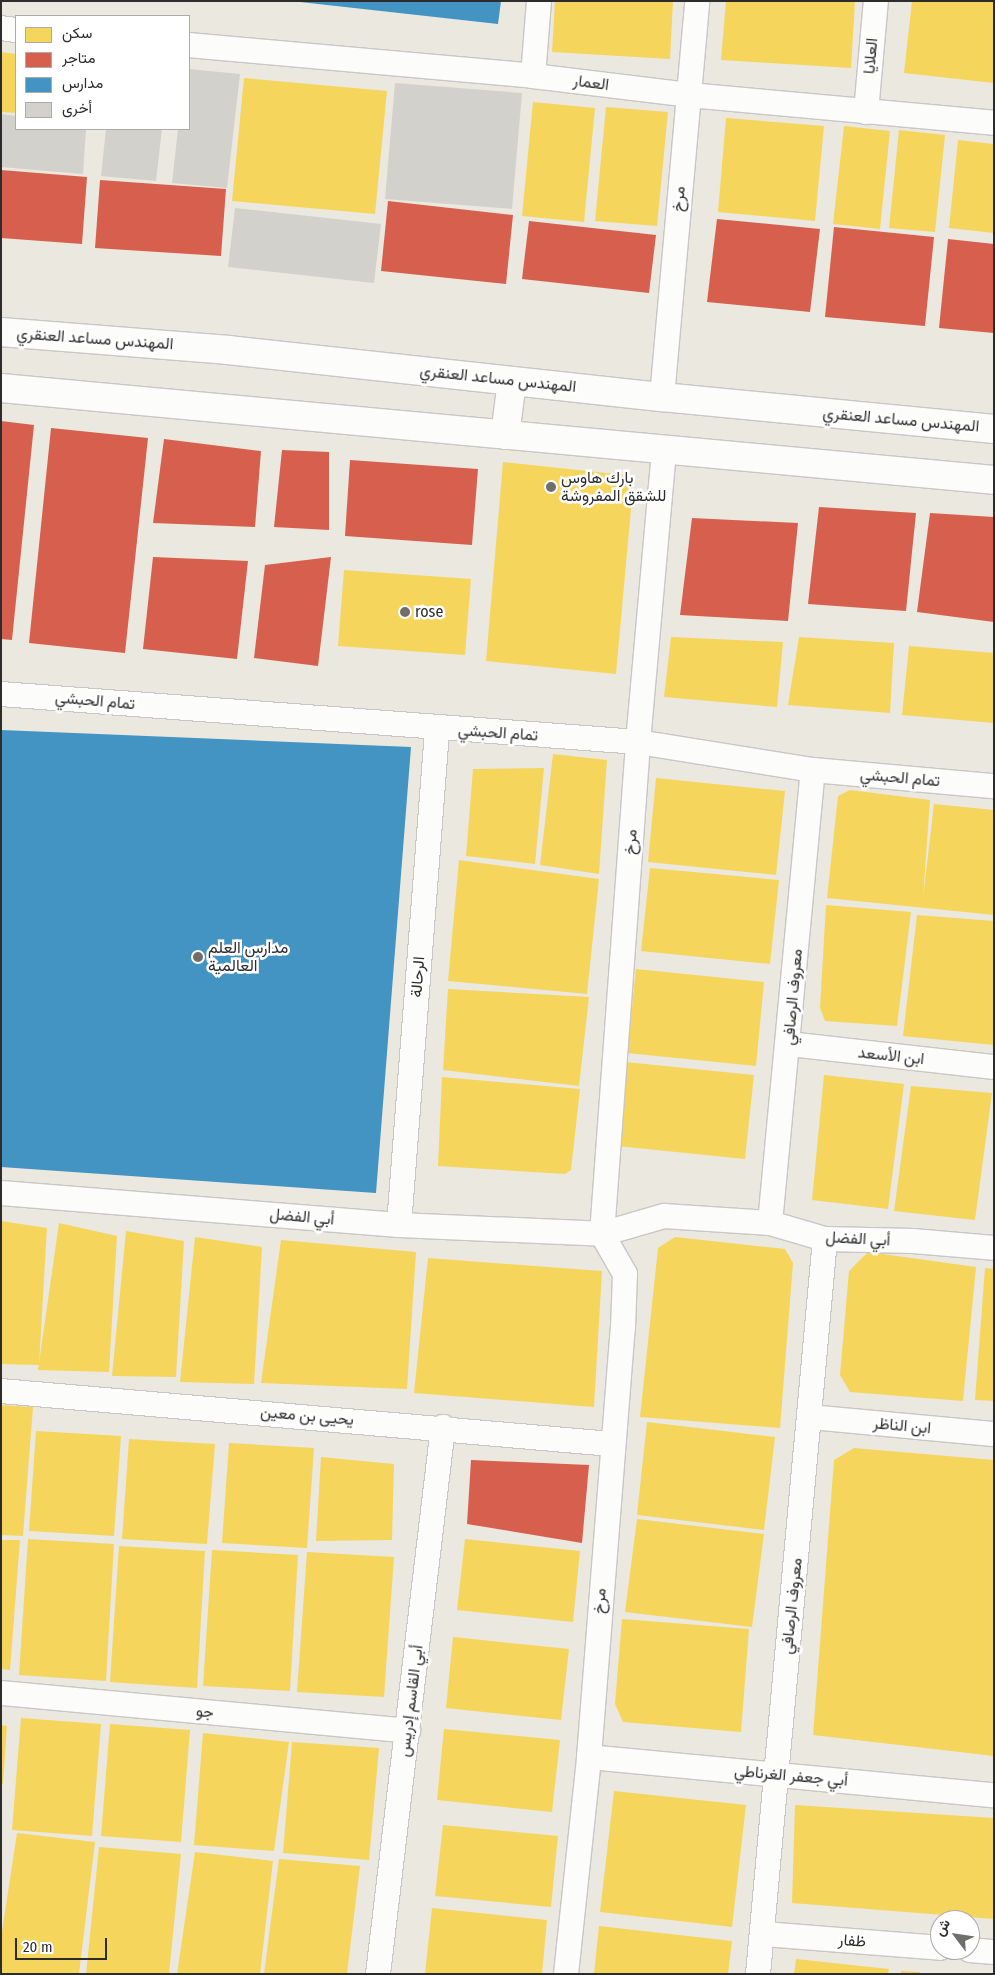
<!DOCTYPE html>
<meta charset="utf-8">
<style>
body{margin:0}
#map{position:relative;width:995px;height:1975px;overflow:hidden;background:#ebe8e0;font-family:"Fira Sans Condensed",Vazirmatn,sans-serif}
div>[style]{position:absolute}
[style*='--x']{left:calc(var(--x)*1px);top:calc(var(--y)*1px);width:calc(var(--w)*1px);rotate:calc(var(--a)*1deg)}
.homes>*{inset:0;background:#f6d55c}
.shops>*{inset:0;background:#d6604d}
.schools>*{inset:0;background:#4393c3}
.building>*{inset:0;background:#d3d1cc}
.roads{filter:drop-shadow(1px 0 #c8c6c6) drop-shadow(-1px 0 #c8c6c6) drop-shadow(0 1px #c8c6c6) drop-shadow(0 -1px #c8c6c6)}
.minor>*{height:24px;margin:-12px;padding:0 12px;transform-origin:12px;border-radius:12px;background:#fcfcfa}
.tertiary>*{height:28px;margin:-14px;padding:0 14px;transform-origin:14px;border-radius:14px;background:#fcfcfa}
.dots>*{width:14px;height:14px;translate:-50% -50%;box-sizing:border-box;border:2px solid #fff;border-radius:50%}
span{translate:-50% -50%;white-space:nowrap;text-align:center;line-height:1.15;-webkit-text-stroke:5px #fff;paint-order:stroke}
.street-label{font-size:16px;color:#2c2c2c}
.poi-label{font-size:16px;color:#2c2c2c}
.left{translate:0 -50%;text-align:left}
.frame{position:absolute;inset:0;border:2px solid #2c2c2c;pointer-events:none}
.legend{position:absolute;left:15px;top:15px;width:175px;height:115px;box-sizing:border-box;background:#fff;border:1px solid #ababab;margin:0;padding:6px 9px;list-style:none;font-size:15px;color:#2c2c2c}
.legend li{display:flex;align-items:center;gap:10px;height:25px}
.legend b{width:25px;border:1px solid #ababab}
.north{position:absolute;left:930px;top:1910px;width:50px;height:50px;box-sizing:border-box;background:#fff;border:1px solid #ababab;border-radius:50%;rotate:301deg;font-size:14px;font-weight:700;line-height:20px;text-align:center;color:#2c2c2c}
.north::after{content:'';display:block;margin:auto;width:18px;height:22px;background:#6f6e6b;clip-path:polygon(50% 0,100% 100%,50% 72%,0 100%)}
.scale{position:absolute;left:15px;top:1938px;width:92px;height:22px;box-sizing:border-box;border:2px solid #2c2c2c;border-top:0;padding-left:6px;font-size:15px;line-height:18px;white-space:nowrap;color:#2c2c2c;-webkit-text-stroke:4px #fff;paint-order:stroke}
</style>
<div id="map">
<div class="homes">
<div style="clip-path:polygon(555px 1px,673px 1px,670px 59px,552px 52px)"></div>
<div style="clip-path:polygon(726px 1px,855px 1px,851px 68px,721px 60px)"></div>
<div style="clip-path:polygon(912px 1px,994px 1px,994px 83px,904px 73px)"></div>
<div style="clip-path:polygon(1px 52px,16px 54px,16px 113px,1px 112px)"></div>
<div style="clip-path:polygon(244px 78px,387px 91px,375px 214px,232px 201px)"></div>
<div style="clip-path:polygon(533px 102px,595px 108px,584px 222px,522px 216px)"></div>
<div style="clip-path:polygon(606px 107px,668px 112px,657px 226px,595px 221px)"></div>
<div style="clip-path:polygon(726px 118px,824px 126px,815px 221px,718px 212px)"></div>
<div style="clip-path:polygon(844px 126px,890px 131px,880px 229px,833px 224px)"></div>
<div style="clip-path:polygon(899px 130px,945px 135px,935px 232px,889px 228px)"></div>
<div style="clip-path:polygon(958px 140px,994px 144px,994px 233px,949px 228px)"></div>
<div style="clip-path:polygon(503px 462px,634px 476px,616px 674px,486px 661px)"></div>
<div style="clip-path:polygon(344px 570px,471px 579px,465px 655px,338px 646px)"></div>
<div style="clip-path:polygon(671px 637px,783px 642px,777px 707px,664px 697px)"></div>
<div style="clip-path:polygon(799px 637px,894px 643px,890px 713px,788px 705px)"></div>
<div style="clip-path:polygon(909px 646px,994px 653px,994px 723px,902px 715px)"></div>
<div style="clip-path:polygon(553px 754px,607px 760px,599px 874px,540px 865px)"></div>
<div style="clip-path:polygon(544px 768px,535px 864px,466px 856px,473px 769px)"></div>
<div style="clip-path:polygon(656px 778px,785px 791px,776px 875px,648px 862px)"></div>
<div style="clip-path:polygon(850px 790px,930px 800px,923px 898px,934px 804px,994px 810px,994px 915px,827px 898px,838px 796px)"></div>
<div style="clip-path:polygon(459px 860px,599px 879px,587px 994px,448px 981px)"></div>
<div style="clip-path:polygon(650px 868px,779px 880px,770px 964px,641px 951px)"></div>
<div style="clip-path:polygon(826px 905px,911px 912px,897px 1026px,825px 1021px,820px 1008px)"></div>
<div style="clip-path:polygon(917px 915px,994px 921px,994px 1045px,903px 1036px)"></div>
<div style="clip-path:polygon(636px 969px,764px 982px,756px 1066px,627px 1053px)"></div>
<div style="clip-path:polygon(448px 989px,589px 997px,579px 1086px,443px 1070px)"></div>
<div style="clip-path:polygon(625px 1062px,754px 1075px,745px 1159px,617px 1146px)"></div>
<div style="clip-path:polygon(824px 1075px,904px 1084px,888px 1209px,812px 1200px)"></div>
<div style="clip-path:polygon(442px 1077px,580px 1089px,571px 1170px,565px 1174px,438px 1166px)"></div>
<div style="clip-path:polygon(911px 1086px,992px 1093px,975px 1220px,894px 1211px)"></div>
<div style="clip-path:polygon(1px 1221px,47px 1228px,39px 1365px,1px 1364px)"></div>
<div style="clip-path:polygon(59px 1223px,117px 1236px,109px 1372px,38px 1370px)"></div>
<div style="clip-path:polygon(126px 1231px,184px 1241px,176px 1377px,112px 1376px)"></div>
<div style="clip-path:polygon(195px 1237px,262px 1247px,254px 1384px,180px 1382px)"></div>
<div style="clip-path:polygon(675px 1237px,785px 1249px,793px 1263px,780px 1428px,640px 1417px,658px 1248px)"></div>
<div style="clip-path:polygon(281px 1240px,416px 1252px,407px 1389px,261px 1383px)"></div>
<div style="clip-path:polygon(868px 1252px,976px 1267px,963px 1401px,850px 1392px,840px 1375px,849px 1271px)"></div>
<div style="clip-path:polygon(428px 1258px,602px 1271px,594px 1407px,414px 1393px)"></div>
<div style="clip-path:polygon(985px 1268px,994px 1269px,994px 1401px,975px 1400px)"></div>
<div style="clip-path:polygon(1px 1405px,33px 1407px,23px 1536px,1px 1535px)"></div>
<div style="clip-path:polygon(647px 1422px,775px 1437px,764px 1530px,637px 1515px)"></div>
<div style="clip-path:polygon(36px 1431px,121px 1436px,114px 1536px,29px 1531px)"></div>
<div style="clip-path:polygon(129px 1439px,215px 1444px,207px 1544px,122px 1539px)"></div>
<div style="clip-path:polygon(229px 1443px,314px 1448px,307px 1548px,222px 1543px)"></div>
<div style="clip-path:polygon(854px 1448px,994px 1460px,994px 1756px,813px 1735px,834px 1460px)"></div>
<div style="clip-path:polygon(321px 1457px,394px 1464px,392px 1540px,316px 1541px)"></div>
<div style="clip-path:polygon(637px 1519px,764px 1534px,752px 1627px,625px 1612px)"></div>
<div style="clip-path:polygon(28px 1539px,114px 1544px,106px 1681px,19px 1675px)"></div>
<div style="clip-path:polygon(465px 1539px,580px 1551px,573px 1622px,457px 1610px)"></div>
<div style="clip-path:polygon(1px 1540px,20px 1540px,10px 1670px,1px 1669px)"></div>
<div style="clip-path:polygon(119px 1546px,205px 1551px,197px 1688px,110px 1682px)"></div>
<div style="clip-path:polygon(212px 1550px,298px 1555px,290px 1691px,203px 1686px)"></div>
<div style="clip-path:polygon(307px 1552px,394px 1557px,384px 1697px,297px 1692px)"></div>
<div style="clip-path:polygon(622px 1619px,749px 1629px,741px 1732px,623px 1722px,615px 1704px)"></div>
<div style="clip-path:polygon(453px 1637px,569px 1649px,561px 1720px,446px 1708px)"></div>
<div style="clip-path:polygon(21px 1718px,101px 1724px,92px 1836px,12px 1830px)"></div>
<div style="clip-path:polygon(110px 1724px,190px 1730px,181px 1842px,101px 1836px)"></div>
<div style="clip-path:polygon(1px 1725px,7px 1726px,3px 1784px,1px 1784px)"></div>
<div style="clip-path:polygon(444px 1729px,560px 1740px,552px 1812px,437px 1800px)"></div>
<div style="clip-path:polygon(203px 1733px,289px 1742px,274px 1851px,194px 1845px)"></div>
<div style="clip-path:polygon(292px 1742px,379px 1748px,369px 1860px,283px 1853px)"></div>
<div style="clip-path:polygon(614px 1791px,746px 1805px,732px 1927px,600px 1912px)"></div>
<div style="clip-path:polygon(795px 1805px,994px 1818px,994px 1919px,792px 1903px)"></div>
<div style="clip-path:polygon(443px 1825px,558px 1836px,551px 1907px,435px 1896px)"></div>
<div style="clip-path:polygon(17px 1833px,95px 1842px,79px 1974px,1px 1974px,1px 1938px)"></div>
<div style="clip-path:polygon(99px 1847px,181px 1854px,169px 1974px,86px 1974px)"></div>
<div style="clip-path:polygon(195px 1852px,273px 1861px,260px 1974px,177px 1974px)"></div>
<div style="clip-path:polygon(279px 1859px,360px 1866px,347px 1974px,264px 1974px)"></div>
<div style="clip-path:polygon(432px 1908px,547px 1920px,542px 1974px,425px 1974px)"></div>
<div style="clip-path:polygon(599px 1926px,732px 1941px,728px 1974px,594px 1974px)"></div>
<div style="clip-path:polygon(796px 1959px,889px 1969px,888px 1974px,794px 1974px)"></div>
<div style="clip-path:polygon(901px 1971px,920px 1972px,920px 1974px,901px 1974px)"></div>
</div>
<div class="shops">
<div style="clip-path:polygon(1px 170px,87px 177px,82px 244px,1px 238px)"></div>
<div style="clip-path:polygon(100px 180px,226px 189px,221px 256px,95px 248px)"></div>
<div style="clip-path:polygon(388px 201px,513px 215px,506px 284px,381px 271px)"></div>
<div style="clip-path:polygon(717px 219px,820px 229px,810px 312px,707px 302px)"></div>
<div style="clip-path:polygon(529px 221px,656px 235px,649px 293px,522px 279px)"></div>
<div style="clip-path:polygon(834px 227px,934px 237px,925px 326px,825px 317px)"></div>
<div style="clip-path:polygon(948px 239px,994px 244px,994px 333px,939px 328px)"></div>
<div style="clip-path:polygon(1px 421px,34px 425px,12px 640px,1px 639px)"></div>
<div style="clip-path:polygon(51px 428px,148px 438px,125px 653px,29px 643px)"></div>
<div style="clip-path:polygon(164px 439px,261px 451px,255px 527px,153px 523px)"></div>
<div style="clip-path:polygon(282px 450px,329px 452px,329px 530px,274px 527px)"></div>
<div style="clip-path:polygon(350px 460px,478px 469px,472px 545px,345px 536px)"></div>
<div style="clip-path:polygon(819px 507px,916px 513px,906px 611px,808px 604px)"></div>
<div style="clip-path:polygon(930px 513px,994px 517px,994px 622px,917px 612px)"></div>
<div style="clip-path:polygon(692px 518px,798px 523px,788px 621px,680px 615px)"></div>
<div style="clip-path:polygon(153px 557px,248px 561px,237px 659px,143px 649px)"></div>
<div style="clip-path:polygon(331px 557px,318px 666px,254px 658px,265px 565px)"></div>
<div style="clip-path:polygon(471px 1460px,589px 1465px,582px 1543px,467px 1524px)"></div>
</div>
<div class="schools">
<div style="clip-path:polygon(291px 1px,501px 1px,498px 24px)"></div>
<div style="clip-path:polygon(1px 730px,411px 747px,376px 1193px,1px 1167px)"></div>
</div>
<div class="building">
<div style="clip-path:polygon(189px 69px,240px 74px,227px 188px,172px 183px,178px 129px,189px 129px)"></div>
<div style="clip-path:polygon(395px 83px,522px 93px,512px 209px,385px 199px)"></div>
<div style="clip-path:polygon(1px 114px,16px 116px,16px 129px,86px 129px,83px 174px,1px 167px)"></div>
<div style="clip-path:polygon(106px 129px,162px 129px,156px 181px,101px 176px)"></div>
<div style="clip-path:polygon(235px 208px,381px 224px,374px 283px,228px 267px)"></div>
</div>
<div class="roads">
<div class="minor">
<div style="--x:1;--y:28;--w:15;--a:8"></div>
<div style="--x:189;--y:45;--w:345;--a:5.1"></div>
<div style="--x:533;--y:76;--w:157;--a:6.9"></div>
<div style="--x:689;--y:95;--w:306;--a:5.2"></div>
<div style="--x:533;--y:76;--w:75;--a:-85.4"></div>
<div style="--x:866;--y:112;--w:111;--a:-84.9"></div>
<div style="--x:662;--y:397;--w:398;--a:-84.9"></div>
<div style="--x:1;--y:694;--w:639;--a:4.31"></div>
<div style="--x:638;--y:742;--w:177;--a:9.1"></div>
<div style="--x:813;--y:770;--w:182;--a:5.1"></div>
<div style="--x:789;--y:1044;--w:206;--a:6.4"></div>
<div style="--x:1;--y:1193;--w:399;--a:4.6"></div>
<div style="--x:399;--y:1225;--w:203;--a:2.5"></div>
<div style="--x:602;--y:1234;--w:65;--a:-16.2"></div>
<div style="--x:664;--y:1216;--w:106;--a:3.8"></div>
<div style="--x:770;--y:1223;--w:57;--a:16.2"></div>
<div style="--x:825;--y:1239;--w:88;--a:1.3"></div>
<div style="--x:913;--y:1241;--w:81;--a:4.9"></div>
<div style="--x:770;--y:1223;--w:455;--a:-84.6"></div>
<div style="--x:399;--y:1225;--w:497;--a:-85.6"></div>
<div style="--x:1;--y:1391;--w:613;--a:4.96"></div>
<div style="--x:810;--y:1417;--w:185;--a:5.3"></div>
<div style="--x:1;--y:1693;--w:409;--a:5.3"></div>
<div style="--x:589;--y:1757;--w:407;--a:5.4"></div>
<div style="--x:764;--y:1934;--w:177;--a:4.5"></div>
<div style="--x:970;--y:1950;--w:24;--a:5"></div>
<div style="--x:378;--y:1974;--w:551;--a:-83.22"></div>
<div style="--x:566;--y:1974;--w:218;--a:-83.9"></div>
<div style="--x:589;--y:1757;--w:430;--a:-85.5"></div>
<div style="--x:623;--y:1328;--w:54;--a:-87.9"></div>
<div style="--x:625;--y:1274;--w:46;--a:-119.9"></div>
<div style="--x:602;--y:1234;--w:493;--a:-85.8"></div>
<div style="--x:638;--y:742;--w:292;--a:-84.9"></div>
<div style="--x:758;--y:1974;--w:738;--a:-84.79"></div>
</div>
<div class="tertiary">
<div style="--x:1;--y:332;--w:228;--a:4.5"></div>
<div style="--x:228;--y:350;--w:437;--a:6.2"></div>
<div style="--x:662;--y:397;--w:334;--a:5.5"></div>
<div style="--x:1;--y:388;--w:997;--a:5.29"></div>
<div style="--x:505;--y:435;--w:54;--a:-82.6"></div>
</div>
</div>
<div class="dots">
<div style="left:551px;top:487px;background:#6f6e6b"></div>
<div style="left:405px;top:612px;background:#6f6e6b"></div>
<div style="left:198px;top:957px;background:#6f6e6b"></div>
</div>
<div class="street-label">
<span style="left:871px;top:56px;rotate:-85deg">العلايا</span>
<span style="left:591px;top:83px;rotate:7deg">العمار</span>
<span style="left:679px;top:199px;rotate:-85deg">مرخ</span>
<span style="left:95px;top:339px;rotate:4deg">المهندس مساعد العنقري</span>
<span style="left:498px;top:379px;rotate:6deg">المهندس مساعد العنقري</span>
<span style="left:901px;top:420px;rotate:5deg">المهندس مساعد العنقري</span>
<span style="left:95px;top:701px;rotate:5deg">تمام الحبشي</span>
<span style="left:498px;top:733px;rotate:4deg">تمام الحبشي</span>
<span style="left:900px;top:778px;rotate:5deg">تمام الحبشي</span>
<span style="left:631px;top:842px;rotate:-86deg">مرخ</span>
<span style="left:418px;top:977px;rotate:-86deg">الرحالة</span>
<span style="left:793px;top:997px;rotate:-85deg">معروف الرصافي</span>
<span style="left:891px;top:1056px;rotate:6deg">ابن الأسعد</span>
<span style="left:302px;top:1217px;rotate:5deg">أبي الفضل</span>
<span style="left:858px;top:1239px;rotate:3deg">أبي الفضل</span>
<span style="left:307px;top:1416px;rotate:5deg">يحيى بن معين</span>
<span style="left:902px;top:1426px;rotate:5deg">ابن الناظر</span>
<span style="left:600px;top:1601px;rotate:-86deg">مرخ</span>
<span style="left:792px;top:1606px;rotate:-84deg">معروف الرصافي</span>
<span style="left:411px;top:1701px;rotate:-83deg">أبي القاسم إدريس</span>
<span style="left:205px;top:1712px;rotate:5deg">جو</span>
<span style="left:791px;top:1776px;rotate:5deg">أبي جعفر الغرناطي</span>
<span style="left:852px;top:1941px;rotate:4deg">ظفار</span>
</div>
<div class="poi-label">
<span class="left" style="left:561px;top:487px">بارك هاوس<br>للشقق المفروشة</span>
<span class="left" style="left:415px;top:612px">rose</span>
<span class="left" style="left:208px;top:957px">مدارس العلم<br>العالمية</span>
</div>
<div class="frame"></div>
<ul class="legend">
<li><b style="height:14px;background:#f6d55c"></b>سكن</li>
<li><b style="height:14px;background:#d6604d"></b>متاجر</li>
<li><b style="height:14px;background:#4393c3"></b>مدارس</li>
<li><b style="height:14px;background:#d3d1cc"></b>أخرى</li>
</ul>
<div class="north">ش</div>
<div class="scale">20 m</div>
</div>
